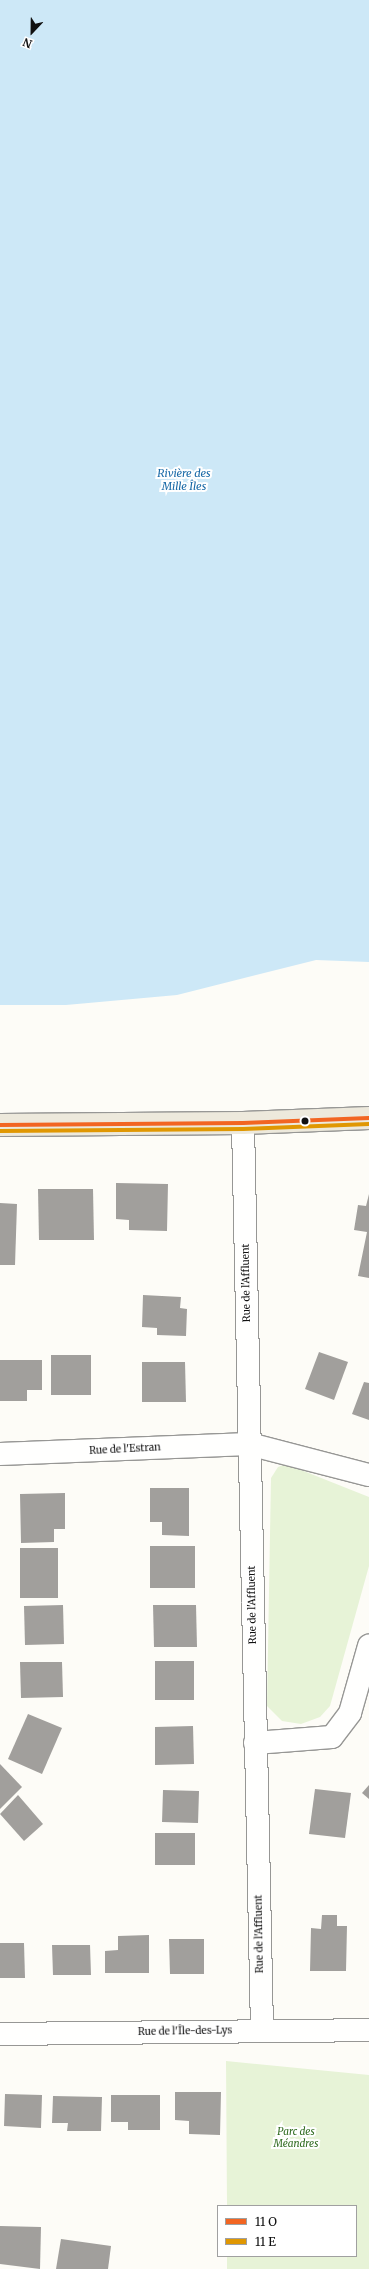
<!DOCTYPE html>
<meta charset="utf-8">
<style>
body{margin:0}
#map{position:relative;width:369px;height:2269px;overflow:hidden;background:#fdfcf7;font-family:Merriweather,serif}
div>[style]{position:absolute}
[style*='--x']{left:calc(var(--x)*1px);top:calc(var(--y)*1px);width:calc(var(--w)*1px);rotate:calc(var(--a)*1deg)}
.green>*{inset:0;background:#e7f3d7}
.water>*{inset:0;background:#cde8f7}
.building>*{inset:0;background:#a19f9c}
.roads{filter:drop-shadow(1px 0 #979795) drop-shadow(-1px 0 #979795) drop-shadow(0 1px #979795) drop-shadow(0 -1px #979795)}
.minor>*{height:22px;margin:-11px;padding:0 11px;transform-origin:11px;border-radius:11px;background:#fffffe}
.major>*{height:22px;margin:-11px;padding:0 11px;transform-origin:11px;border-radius:11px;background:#ede9dc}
.bus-1>*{height:4px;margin:-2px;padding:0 2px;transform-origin:2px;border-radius:2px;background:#f26522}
.bus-2>*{height:4px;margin:-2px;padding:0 2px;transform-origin:2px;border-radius:2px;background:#e09702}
.dots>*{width:11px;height:11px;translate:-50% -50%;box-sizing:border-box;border:2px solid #fff;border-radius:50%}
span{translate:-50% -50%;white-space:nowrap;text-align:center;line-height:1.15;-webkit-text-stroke:4px #fff;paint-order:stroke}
.street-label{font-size:10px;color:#111}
.park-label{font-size:10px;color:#2f6b1f;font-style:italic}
.water-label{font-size:11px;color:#1768a6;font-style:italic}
.legend{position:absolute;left:217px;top:2205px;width:140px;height:52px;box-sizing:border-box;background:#fff;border:1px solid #a0a0a0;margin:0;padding:5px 7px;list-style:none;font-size:12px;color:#111}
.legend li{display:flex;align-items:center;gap:8px;height:20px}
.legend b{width:20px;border:1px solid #a0a0a0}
.north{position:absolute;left:12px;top:12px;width:40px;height:40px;-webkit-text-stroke:3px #fff;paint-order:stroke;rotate:202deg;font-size:11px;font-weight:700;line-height:16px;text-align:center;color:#111}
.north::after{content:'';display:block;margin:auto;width:14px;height:18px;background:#111;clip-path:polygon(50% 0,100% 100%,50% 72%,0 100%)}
</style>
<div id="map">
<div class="green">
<div style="clip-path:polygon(286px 1464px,369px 1497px,369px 1566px,330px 1706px,320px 1717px,301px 1724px,282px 1721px,267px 1706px,271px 1478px,278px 1467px)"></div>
<div style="clip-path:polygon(226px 2061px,369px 2075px,369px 2269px,227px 2269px,227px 2256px,356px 2256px,356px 2206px,227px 2206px)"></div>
</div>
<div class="water">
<div style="clip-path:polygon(0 0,369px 0,369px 962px,316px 960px,177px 995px,66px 1005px,0 1005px)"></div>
</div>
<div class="building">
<div style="clip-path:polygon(116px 1183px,168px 1184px,167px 1231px,129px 1230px,129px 1220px,116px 1219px)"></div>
<div style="clip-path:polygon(38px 1189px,93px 1189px,94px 1240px,39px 1240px)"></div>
<div style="clip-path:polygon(369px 1194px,369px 1278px,358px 1276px,367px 1232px,354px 1230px,358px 1205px,366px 1206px)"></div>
<div style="clip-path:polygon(0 1203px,17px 1204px,15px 1265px,0 1265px)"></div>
<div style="clip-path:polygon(143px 1295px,181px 1297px,180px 1308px,187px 1309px,186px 1336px,157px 1335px,157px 1328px,142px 1327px)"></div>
<div style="clip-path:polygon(319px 1352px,348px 1362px,334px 1400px,305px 1389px)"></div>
<div style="clip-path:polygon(51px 1355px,91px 1355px,91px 1395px,51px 1395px)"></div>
<div style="clip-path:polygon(0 1360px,42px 1360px,42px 1390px,27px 1390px,27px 1401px,0 1401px)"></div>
<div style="clip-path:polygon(142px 1362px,185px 1362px,186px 1402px,142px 1402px)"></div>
<div style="clip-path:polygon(364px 1382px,369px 1383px,369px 1420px,352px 1414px)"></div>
<div style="clip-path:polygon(150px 1488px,189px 1488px,189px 1536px,162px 1535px,162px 1522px,150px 1522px)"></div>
<div style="clip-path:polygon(65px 1493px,65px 1529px,54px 1529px,54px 1542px,21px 1543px,20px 1494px)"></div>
<div style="clip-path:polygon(150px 1546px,195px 1546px,195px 1588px,150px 1588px)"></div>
<div style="clip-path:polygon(20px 1548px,58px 1548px,58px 1598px,20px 1598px)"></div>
<div style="clip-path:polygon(63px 1605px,64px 1644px,25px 1645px,24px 1606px)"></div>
<div style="clip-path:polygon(153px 1605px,196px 1605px,197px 1647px,154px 1647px)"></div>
<div style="clip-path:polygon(155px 1661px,194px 1661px,194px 1700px,155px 1700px)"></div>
<div style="clip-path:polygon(20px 1662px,62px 1662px,63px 1697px,21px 1698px)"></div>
<div style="clip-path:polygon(28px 1714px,62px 1728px,42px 1774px,8px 1759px)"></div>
<div style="clip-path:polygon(193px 1726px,194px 1764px,155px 1765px,155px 1727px)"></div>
<div style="clip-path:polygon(0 1764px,22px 1787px,0 1809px)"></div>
<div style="clip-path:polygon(369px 1785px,369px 1799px,362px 1793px)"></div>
<div style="clip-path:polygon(315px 1789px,351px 1793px,345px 1838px,309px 1834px)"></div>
<div style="clip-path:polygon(163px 1790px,199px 1791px,198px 1823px,162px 1822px)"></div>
<div style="clip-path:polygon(18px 1795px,43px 1824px,24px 1841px,0 1814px)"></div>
<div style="clip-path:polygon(155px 1833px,195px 1833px,195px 1865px,155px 1865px)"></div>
<div style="clip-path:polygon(322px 1915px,337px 1915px,337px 1926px,347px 1926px,346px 1971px,310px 1971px,311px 1928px,321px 1929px)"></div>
<div style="clip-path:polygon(149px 1935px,149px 1973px,105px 1973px,105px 1951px,118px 1950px,118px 1936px)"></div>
<div style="clip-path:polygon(169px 1939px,204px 1939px,204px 1974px,170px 1974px)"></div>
<div style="clip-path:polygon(0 1943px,24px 1943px,25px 1978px,0 1978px)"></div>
<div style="clip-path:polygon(52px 1945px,90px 1945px,91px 1975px,53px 1975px)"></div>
<div style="clip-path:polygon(175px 2092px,221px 2092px,220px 2135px,189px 2134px,189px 2121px,175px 2120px)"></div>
<div style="clip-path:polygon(5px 2094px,42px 2095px,41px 2128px,4px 2126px)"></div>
<div style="clip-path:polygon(111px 2095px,160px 2095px,160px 2130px,128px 2130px,128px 2122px,111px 2122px)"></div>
<div style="clip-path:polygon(53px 2096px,102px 2097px,101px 2131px,67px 2131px,68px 2123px,52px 2123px)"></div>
<div style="clip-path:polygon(0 2226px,41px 2227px,40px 2269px,0 2264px)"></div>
<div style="clip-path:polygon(61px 2239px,111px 2246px,108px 2269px,56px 2269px)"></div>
</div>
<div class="roads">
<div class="minor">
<div style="--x:243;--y:1123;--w:907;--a:88.8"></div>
<div style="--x:0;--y:1454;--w:249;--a:-2.3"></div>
<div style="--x:249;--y:1444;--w:124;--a:14.5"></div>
<div style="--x:255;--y:1743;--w:77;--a:-4.5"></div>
<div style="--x:332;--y:1737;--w:30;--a:-53"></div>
<div style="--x:350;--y:1713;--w:70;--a:-74.2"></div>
<div style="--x:0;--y:2034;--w:369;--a:-0.6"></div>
</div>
<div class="major">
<div style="--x:0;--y:1125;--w:243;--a:-0.5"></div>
<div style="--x:243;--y:1123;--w:126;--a:-2.3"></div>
</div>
</div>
<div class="bus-1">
<div style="--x:0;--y:1125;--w:243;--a:-0.5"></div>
<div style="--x:243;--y:1123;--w:126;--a:-2.3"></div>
</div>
<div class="bus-2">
<div style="--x:0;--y:1131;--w:243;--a:-0.5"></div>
<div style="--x:243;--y:1129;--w:126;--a:-2.3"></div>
</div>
<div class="dots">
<div style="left:305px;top:1121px;background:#111"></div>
</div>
<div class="street-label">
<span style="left:246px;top:1283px;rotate:-91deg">Rue de l'Affluent</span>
<span style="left:125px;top:1449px;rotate:-3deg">Rue de l'Estran</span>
<span style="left:252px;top:1605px;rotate:-91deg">Rue de l'Affluent</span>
<span style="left:259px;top:1934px;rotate:-91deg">Rue de l'Affluent</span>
<span style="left:185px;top:2031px;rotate:-1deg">Rue de l'Île-des-Lys</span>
</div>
<div class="park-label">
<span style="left:296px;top:2137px">Parc des<br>Méandres</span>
</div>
<div class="water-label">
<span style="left:184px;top:480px">Rivière des<br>Mille Îles</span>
</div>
<ul class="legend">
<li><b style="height:5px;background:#f26522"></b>11 O</li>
<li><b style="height:5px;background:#e09702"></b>11 E</li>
</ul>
<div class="north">N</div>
</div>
